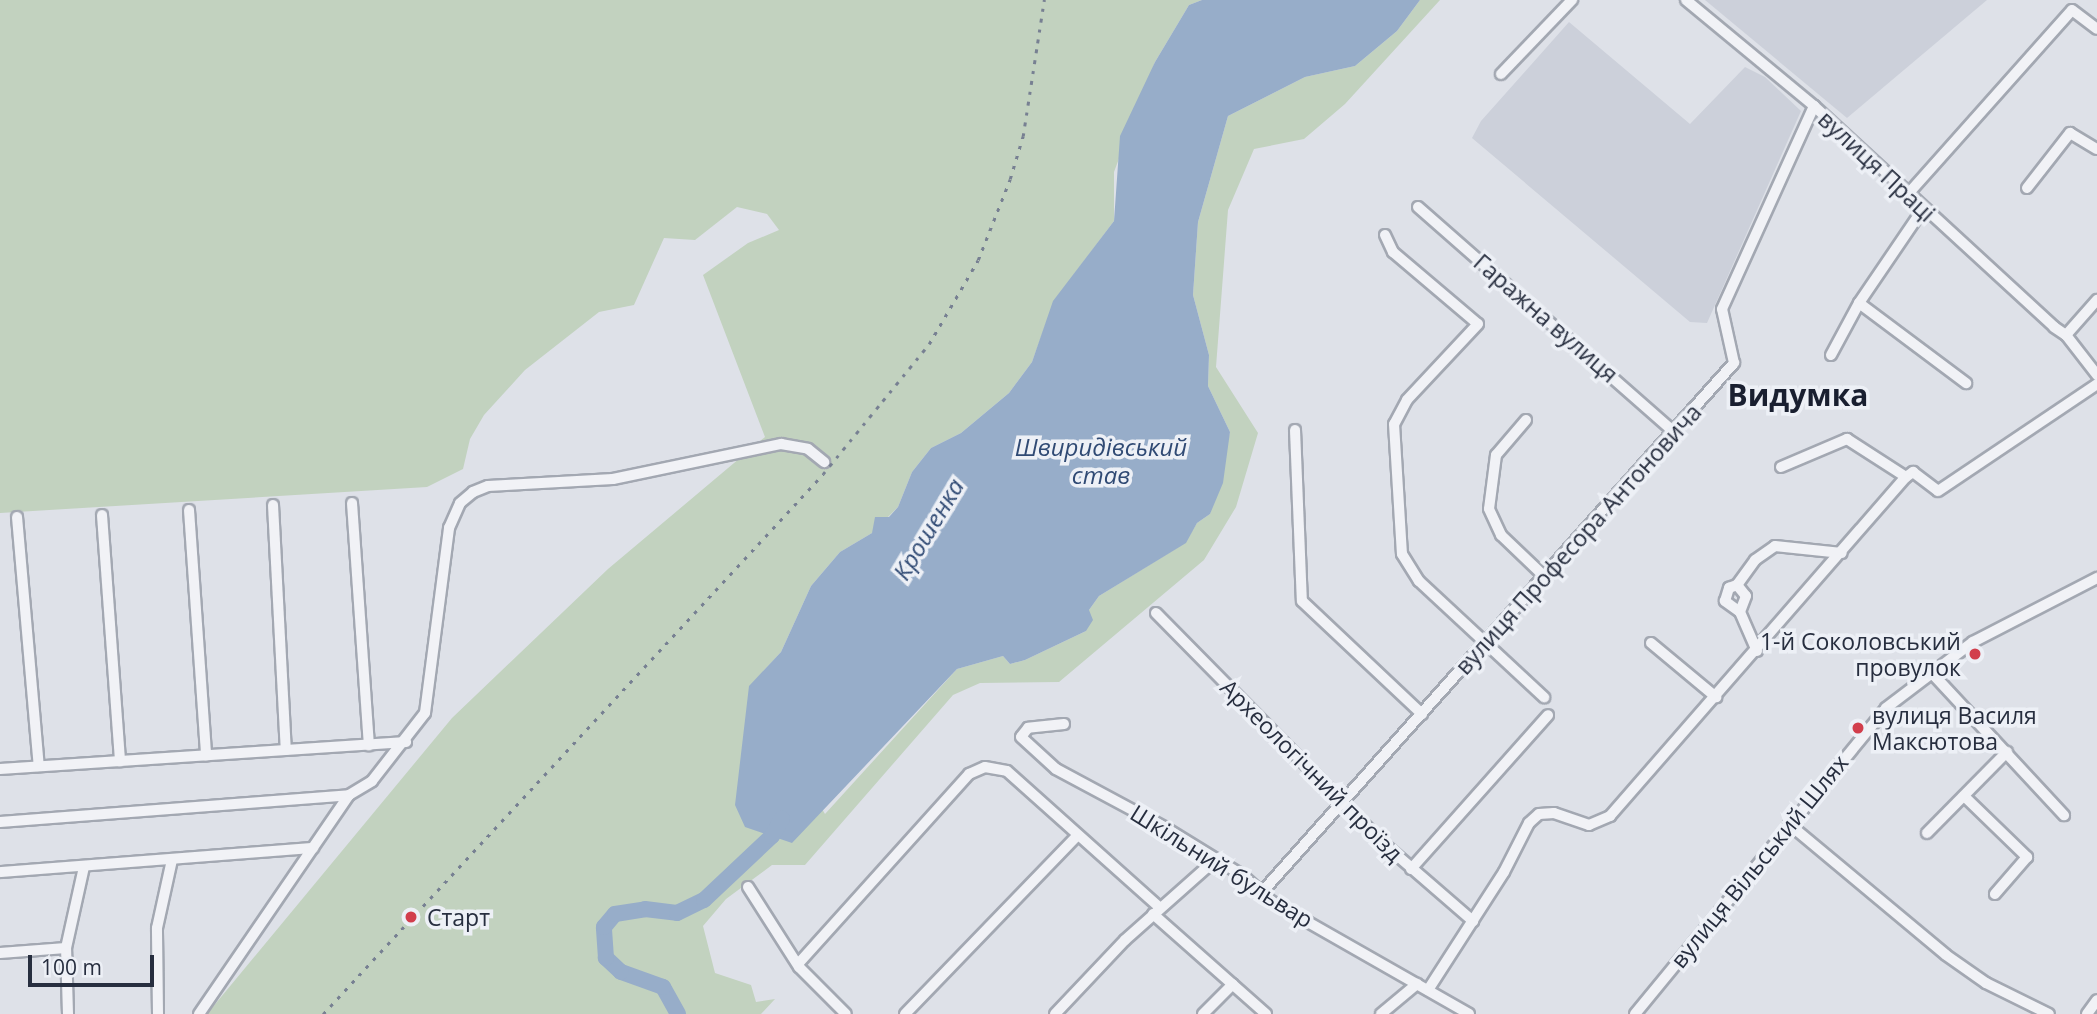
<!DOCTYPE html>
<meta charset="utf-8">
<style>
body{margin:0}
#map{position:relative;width:2097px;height:1014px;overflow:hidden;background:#dee1e8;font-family:"Open Sans",sans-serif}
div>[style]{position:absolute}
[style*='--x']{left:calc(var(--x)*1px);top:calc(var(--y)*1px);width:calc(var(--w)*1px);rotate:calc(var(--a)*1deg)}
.built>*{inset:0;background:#ccd0da}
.green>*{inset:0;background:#c2d2bf}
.water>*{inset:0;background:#97adc9}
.river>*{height:16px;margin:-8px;padding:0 8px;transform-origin:8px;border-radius:8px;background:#97adc9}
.roads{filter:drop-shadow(2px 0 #a3a8b2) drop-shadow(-2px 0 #a3a8b2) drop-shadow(0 2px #a3a8b2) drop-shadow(0 -2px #a3a8b2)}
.minor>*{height:10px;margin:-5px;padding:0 5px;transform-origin:5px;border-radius:5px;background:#f1f2f6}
.rail>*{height:2.5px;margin-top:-1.25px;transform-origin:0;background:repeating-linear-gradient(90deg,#778092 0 3.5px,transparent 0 10.5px)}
.dots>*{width:19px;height:19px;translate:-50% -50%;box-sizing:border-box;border:4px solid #edf0f6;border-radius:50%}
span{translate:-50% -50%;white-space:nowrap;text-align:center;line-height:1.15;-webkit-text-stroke:7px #edf0f6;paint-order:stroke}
.street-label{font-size:23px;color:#272e3f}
.poi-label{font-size:23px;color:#272e3f}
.right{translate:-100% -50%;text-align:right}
.left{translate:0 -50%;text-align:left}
.water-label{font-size:24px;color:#304a74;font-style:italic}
.district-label{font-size:30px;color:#191f30;font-weight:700}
.scale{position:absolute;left:28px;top:955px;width:126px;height:32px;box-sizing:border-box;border:4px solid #272e3f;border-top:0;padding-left:9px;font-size:21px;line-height:24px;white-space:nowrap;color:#272e3f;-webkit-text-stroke:5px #edf0f6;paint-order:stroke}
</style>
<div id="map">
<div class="built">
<div style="clip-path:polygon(1705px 0,1987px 0,1847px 118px)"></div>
<div style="clip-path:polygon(1569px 22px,1690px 124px,1745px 67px,1765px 77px,1801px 111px,1707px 323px,1690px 322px,1472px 138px,1481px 121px)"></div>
</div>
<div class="green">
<div style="clip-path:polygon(0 0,1202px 0,1189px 5px,1155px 62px,1114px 172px,1114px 221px,1054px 301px,1032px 362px,1009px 393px,961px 433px,931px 448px,912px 472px,898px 507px,872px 533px,840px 552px,811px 586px,781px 652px,750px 686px,825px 814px,957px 669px,1003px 656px,1010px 664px,1025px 660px,1086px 631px,1089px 610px,1099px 596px,1185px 543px,1197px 523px,1210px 514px,1230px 432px,1208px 386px,1209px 355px,1193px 295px,1198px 222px,1228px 116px,1305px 77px,1355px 66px,1397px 31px,1420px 0,1440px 0,1345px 104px,1304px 139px,1254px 149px,1228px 210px,1216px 367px,1258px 433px,1236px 507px,1204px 560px,1059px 682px,980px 683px,953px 695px,805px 865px,772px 865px,726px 899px,703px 926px,715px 973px,751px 985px,756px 1002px,775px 999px,761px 1014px,207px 1014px,452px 718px,608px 569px,765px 437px,703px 275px,748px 243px,779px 230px,767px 214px,737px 207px,695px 240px,664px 238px,634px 305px,599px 312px,525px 370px,484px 415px,470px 439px,463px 469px,427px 487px,0 513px)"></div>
</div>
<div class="water">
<div style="clip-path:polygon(1202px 0,1420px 0,1397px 31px,1355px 66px,1305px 77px,1228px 116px,1198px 222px,1193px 295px,1209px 355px,1208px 386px,1230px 432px,1223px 483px,1210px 514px,1197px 523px,1186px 543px,1099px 596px,1089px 610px,1093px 620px,1086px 631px,1025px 660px,1010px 664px,1003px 656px,957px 669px,792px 843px,745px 827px,735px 805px,749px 686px,781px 652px,811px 586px,840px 552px,872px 533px,875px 517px,889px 517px,898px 507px,912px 472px,931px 448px,961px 433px,1009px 393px,1032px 362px,1053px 301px,1114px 221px,1120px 136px,1155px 62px,1189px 5px)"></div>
</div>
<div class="river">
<div style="--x:678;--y:1014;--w:31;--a:-119"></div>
<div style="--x:663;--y:987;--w:45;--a:-160.3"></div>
<div style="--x:621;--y:972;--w:21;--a:-137"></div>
<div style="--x:606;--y:958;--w:31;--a:-94"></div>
<div style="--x:604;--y:927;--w:17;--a:-50"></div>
<div style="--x:615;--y:914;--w:30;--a:-9"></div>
<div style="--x:645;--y:909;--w:32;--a:7"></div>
<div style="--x:677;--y:913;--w:30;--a:-26"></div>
<div style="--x:704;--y:900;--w:93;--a:-43.3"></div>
<div style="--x:772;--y:836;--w:20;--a:-60"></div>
</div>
<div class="roads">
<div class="minor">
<div style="--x:1686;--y:0;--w:166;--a:39.6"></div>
<div style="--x:1814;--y:106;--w:326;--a:42.6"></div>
<div style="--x:2054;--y:327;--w:14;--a:34"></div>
<div style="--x:2066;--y:335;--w:47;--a:-48.5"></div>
<div style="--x:1501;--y:74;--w:103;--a:-46.2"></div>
<div style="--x:2027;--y:188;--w:70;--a:-52"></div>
<div style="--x:2070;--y:133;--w:31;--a:31"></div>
<div style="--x:1908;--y:194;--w:246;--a:-48.3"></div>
<div style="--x:2072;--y:10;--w:31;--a:37"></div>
<div style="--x:1418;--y:207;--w:339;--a:41.3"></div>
<div style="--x:1385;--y:235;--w:19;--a:65"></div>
<div style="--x:1393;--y:252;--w:111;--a:40.3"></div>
<div style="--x:1478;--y:324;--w:104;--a:133.1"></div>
<div style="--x:1407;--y:400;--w:27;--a:118"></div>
<div style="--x:1394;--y:424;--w:130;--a:86.5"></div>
<div style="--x:1402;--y:554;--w:32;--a:58"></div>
<div style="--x:1419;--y:581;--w:171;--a:42.9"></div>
<div style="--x:1859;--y:303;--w:134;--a:36.8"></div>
<div style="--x:2066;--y:335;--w:51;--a:52.2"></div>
<div style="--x:1831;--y:355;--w:59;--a:-61.7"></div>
<div style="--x:1859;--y:303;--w:114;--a:-55.8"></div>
<div style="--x:1526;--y:420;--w:46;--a:130.6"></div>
<div style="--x:1496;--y:455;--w:54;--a:97.4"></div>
<div style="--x:1489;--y:509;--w:29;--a:65"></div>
<div style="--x:1501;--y:535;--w:61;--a:43.7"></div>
<div style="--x:1295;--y:430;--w:171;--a:87.7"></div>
<div style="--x:1302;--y:601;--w:165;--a:43.3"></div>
<div style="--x:1781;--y:467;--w:72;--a:-23"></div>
<div style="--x:1847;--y:439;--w:70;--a:32.8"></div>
<div style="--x:352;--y:503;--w:243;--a:86"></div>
<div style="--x:273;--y:505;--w:245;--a:87"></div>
<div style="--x:189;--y:510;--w:246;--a:86"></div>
<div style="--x:102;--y:515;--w:247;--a:85.8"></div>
<div style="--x:17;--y:517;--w:250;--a:85"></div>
<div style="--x:1737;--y:585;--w:14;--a:51"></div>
<div style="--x:1746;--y:596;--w:17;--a:111"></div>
<div style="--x:1156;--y:613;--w:325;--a:45.4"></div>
<div style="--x:1384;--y:844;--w:118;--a:40.9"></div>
<div style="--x:1651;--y:643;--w:85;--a:39.7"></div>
<div style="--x:1757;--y:651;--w:43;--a:-113.6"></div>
<div style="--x:1740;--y:612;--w:19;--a:-144"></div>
<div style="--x:1725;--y:601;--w:14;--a:-73"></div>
<div style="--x:1729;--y:588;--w:9;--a:-21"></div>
<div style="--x:1737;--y:585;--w:31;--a:-54"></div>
<div style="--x:1755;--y:560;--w:24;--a:-35"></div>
<div style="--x:1775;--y:546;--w:67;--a:6"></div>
<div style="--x:1930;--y:671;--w:197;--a:47.1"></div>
<div style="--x:1064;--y:724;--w:36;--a:174"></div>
<div style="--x:1028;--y:728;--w:11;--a:128"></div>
<div style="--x:1021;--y:737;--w:47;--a:42.4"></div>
<div style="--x:1056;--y:769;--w:123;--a:28.2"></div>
<div style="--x:1164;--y:827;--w:92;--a:31.6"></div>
<div style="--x:1242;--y:875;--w:39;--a:42"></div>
<div style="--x:1271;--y:901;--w:228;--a:29.7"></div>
<div style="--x:0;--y:769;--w:407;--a:-3.8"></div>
<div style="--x:1964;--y:796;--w:88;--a:44.1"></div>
<div style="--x:2027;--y:857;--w:49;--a:130.9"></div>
<div style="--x:0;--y:822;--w:350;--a:-4.4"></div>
<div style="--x:349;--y:795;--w:27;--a:-31"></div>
<div style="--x:372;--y:781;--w:86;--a:-52.1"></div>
<div style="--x:425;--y:713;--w:187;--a:-82.6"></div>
<div style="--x:449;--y:528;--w:27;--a:-66"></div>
<div style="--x:460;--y:503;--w:17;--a:-40"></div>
<div style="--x:473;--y:492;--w:16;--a:-22"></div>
<div style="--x:488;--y:486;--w:125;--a:-3.2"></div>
<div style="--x:613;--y:479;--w:172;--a:-11.8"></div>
<div style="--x:781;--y:444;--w:27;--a:10"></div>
<div style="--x:808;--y:449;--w:21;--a:39"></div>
<div style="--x:1789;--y:824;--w:204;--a:39.8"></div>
<div style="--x:1946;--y:955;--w:49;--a:35"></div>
<div style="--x:1986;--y:983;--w:70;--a:26.2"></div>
<div style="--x:1927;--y:833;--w:114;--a:-45.4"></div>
<div style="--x:1411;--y:869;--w:206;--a:-48.3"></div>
<div style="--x:0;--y:872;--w:314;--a:-4.4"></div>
<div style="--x:748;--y:887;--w:95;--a:57.5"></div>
<div style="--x:799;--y:967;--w:66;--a:45"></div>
<div style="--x:1263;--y:891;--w:708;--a:-48.27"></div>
<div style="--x:1734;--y:363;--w:55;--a:-102.5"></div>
<div style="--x:1722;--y:309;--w:223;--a:-65.6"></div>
<div style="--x:1153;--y:914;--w:151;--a:41.5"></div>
<div style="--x:0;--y:953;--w:66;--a:-4.3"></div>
<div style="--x:798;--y:964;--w:256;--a:-48"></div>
<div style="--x:969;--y:774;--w:17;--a:-24"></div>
<div style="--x:985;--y:767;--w:22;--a:10"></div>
<div style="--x:1007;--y:771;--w:205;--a:41.8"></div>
<div style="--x:1428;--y:990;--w:140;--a:-57.2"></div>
<div style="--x:1504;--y:872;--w:55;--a:-63"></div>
<div style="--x:1529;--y:823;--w:13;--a:-42"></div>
<div style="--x:1539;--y:814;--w:15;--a:-4"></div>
<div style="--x:1554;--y:813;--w:37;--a:19"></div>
<div style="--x:1589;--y:825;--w:23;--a:-23"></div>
<div style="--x:1610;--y:816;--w:450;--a:-48.9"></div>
<div style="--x:1906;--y:477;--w:9;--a:-36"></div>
<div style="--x:1913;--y:472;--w:31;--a:37"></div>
<div style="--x:1938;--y:491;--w:192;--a:-33.9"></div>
<div style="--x:68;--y:1014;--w:66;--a:-91.7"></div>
<div style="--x:66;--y:948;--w:83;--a:-77.5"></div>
<div style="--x:158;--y:1014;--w:86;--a:-90.7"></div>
<div style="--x:157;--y:928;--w:70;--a:-77.6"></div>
<div style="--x:199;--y:1014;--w:265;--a:-55.6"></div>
<div style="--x:905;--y:1014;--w:248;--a:-46"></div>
<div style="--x:1055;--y:1014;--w:102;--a:-46.6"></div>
<div style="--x:1125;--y:940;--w:119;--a:-41.6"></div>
<div style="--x:1203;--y:1014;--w:42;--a:-45"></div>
<div style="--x:1381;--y:1014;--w:47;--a:-39.8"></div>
<div style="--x:1635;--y:1014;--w:396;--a:-50.6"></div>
<div style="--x:1886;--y:708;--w:109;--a:-37.2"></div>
<div style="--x:1973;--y:642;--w:140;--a:-27.3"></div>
<div style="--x:2087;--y:1014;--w:17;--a:-54"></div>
</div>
</div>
<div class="rail">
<div style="--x:323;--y:1014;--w:736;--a:-47.2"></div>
<div style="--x:823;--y:474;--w:168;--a:-50.8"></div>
<div style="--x:929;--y:344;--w:97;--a:-59.7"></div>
<div style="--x:978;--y:260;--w:87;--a:-68.4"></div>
<div style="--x:1010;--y:179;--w:45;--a:-73.2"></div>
<div style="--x:1023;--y:136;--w:138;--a:-81.2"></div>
</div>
<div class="dots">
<div style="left:1975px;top:654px;background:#d23e4c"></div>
<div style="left:1858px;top:728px;background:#d23e4c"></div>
<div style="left:411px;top:917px;background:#d23e4c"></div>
</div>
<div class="street-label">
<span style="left:1877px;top:166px;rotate:43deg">вулиця Праці</span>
<span style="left:1546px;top:318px;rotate:41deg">Гаражна вулиця</span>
<span style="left:1578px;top:539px;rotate:-48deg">вулиця Професора Антоновича</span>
<span style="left:1312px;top:770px;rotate:45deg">Археологічний проїзд</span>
<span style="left:1759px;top:861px;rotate:-51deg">вулиця Вільський Шлях</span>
<span style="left:1222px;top:866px;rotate:32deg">Шкільний бульвар</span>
</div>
<div class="poi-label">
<span class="right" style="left:1961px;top:654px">1-й Соколовський<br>провулок</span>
<span class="left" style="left:1872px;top:728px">вулиця Василя<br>Максютова</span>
<span class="left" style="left:427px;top:917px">Старт</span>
</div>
<div class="water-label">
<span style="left:1101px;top:461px">Швиридівський<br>став</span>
<span style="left:928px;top:529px;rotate:-59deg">Крошенка</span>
</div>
<div class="district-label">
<span style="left:1798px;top:395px">Видумка</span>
</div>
<div class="scale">100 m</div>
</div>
